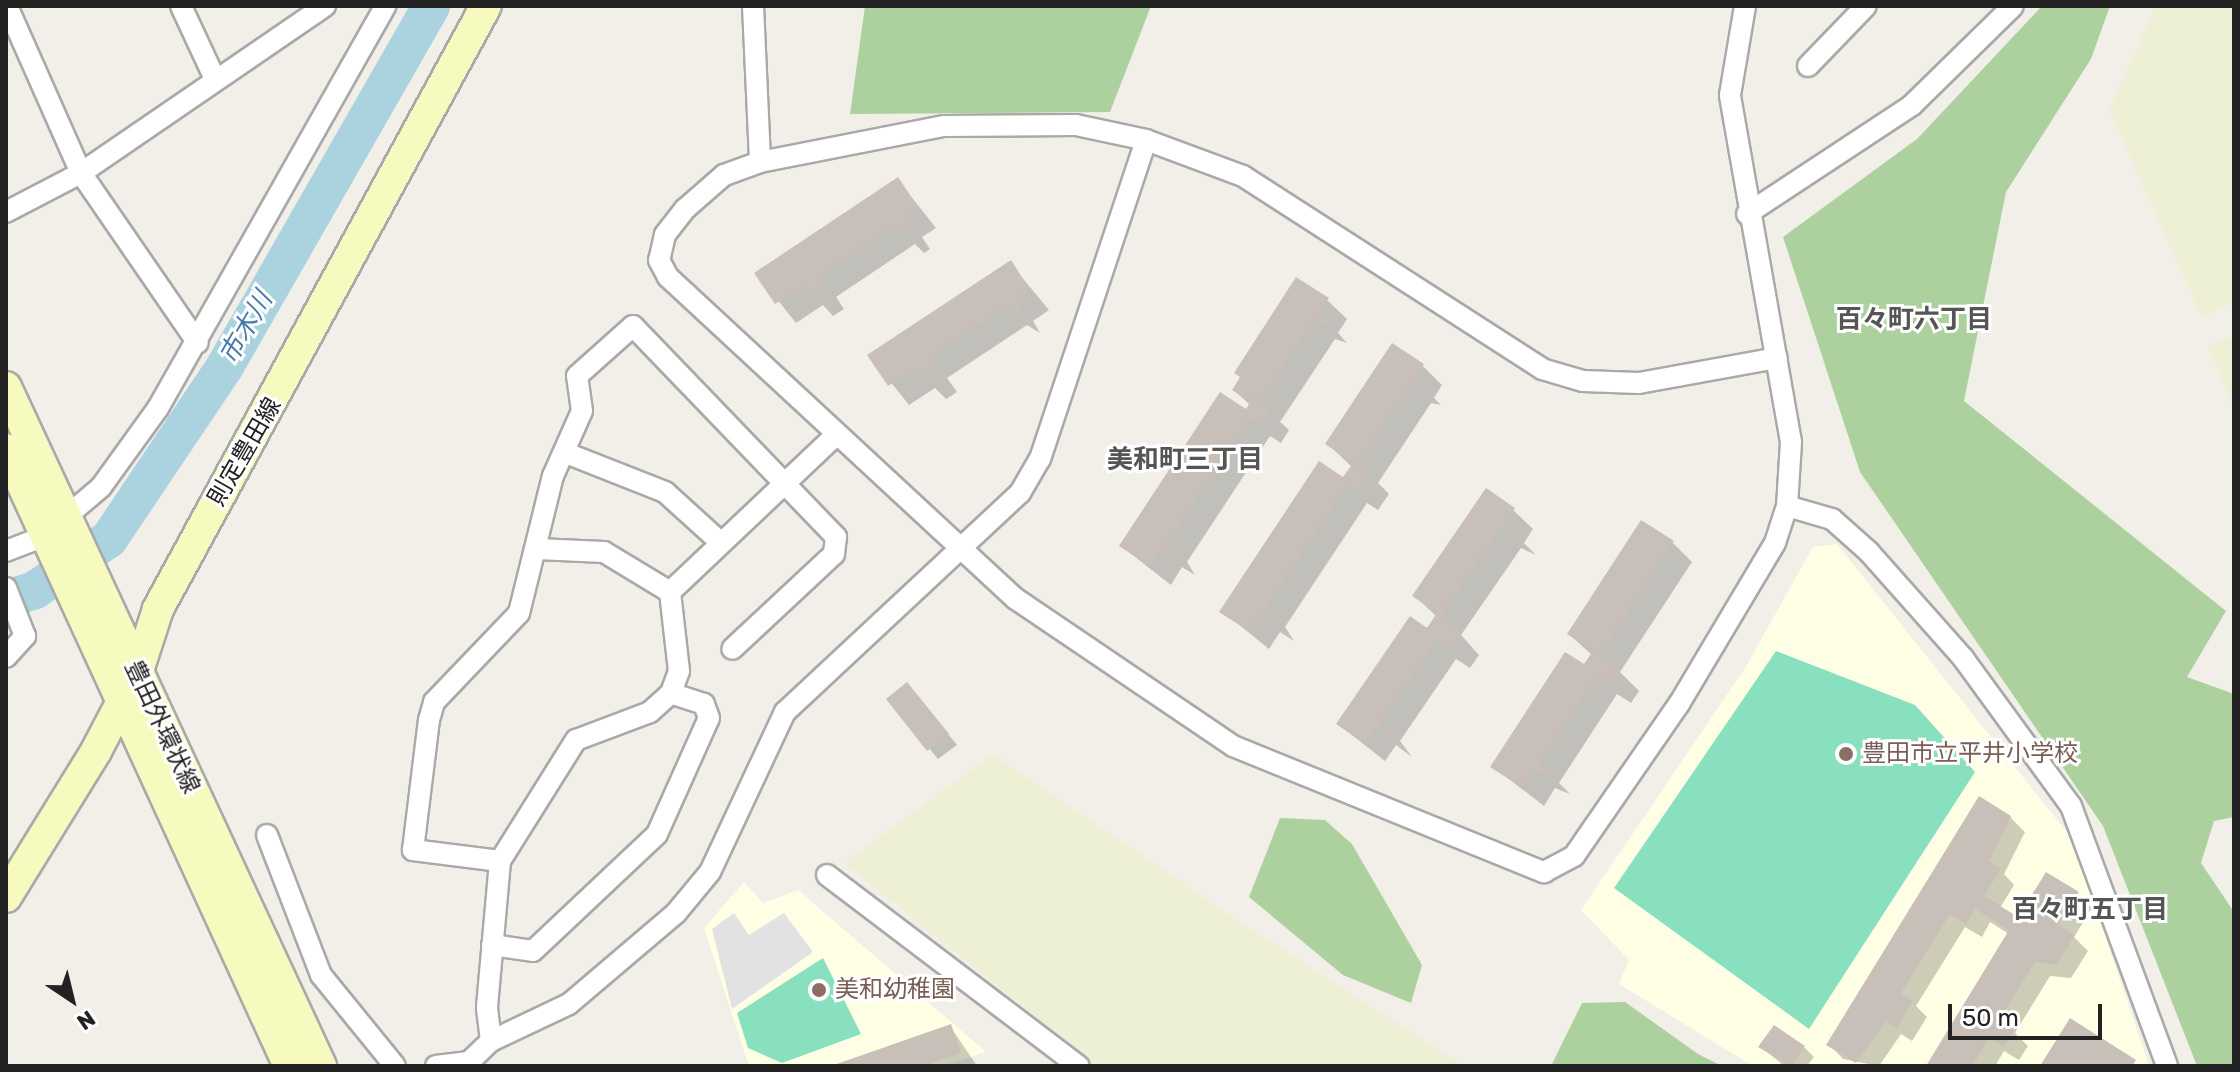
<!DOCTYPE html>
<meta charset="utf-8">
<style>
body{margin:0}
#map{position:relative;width:2240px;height:1072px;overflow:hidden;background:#f2efe9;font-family:Rubik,"Noto Sans JP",sans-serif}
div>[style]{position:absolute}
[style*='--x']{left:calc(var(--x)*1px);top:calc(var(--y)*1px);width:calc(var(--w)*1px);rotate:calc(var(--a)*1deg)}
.education>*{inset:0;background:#ffffe5}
.farmland>*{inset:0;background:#eef0d5}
.forest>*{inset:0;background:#add19e}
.pitch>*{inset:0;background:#88e0be}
.parking>*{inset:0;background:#e2e2e2}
.shadow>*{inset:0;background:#0003}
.river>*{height:38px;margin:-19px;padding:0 19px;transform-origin:19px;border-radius:19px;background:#aad3df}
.building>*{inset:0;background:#c7bfb8}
.roads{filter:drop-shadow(2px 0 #a9a9a9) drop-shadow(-2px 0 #a9a9a9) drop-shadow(0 2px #a9a9a9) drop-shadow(0 -2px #a9a9a9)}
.street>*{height:20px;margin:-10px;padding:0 10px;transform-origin:10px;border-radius:10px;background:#fff}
.secondary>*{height:30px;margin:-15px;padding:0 15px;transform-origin:15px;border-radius:15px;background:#f7fabf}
.dots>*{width:22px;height:22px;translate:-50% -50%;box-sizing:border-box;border:4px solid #fff;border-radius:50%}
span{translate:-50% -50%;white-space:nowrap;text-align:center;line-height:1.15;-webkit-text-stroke:6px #fff;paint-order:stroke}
.street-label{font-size:24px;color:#222}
.education-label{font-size:24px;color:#785e54}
.left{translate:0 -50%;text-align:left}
.neighbourhood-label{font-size:26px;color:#555;font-weight:700}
.water-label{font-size:26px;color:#4a7aab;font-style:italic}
.frame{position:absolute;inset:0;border:8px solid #222;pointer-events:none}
.north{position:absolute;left:32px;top:960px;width:80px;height:80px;-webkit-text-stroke:6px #fff;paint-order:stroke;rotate:145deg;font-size:22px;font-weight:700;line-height:32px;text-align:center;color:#222}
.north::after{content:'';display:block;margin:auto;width:28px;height:36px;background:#222;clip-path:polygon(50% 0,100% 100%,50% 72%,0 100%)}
.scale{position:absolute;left:1948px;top:1004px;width:154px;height:36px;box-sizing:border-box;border:4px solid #222;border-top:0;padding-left:10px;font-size:24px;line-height:28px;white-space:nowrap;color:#222;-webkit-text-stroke:6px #fff;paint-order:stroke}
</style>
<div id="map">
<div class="education">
<div style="clip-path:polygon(1837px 544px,2073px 840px,2149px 1066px,1753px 1066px,1619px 984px,1629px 960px,1581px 910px,1745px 668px,1813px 547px)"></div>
<div style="clip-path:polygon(744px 882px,763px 903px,798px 890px,986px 1052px,943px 1066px,749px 1066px,704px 928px)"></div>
</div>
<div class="farmland">
<div style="clip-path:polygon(2156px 6px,2234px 6px,2234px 303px,2202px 317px,2109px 110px)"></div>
<div style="clip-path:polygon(2234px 335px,2234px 407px,2207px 347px)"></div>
<div style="clip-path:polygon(993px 754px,1240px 922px,1464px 1066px,1097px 1066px,844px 863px)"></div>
</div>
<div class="forest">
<div style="clip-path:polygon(865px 6px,1151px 6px,1110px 112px,850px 114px)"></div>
<div style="clip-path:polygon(2042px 6px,2110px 6px,2091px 59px,2006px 192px,1964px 401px,2226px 611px,2187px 677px,2234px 694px,2234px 817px,2214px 821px,2201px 863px,2234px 912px,2234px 1066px,2197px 1066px,2103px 826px,1860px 472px,1783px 237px,1917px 139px)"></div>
<div style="clip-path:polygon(1280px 818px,1325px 820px,1352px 844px,1422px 965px,1411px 1003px,1343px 975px,1249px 897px)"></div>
<div style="clip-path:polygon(1625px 1002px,1698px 1054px,1722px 1066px,1551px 1066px,1582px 1003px)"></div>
</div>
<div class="pitch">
<div style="clip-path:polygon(1776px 651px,1915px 705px,1975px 772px,1809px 1029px,1614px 888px)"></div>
<div style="clip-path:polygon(823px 958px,861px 1034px,782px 1063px,748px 1048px,737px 1013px)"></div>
</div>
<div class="parking">
<div style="clip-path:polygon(734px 913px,749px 935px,784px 913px,813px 952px,732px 1009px,712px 929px)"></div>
</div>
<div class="shadow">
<div style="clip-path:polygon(898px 180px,936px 228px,922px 237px,930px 249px,924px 253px,915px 244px,836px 297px,844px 309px,833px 316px,823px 305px,796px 323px,757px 274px)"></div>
<div style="clip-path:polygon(1010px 263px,1049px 310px,1033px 321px,1040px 333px,1027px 325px,947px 378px,957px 392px,946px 399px,935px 388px,909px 405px,870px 356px)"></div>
<div style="clip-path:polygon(1327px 300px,1347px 319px,1338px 333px,1347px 343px,1335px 339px,1280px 422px,1289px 430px,1281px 443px,1270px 436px,1187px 562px,1195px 575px,1182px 567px,1171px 585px,1121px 546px,1246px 411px,1250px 405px,1234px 390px)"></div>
<div style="clip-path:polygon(1423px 366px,1442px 385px,1434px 398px,1441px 405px,1431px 403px,1378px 483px,1389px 494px,1378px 510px,1367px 503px,1285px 627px,1294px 641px,1280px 632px,1269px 649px,1222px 611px,1352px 467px,1328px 444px)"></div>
<div style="clip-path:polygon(1513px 510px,1533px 529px,1524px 543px,1536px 555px,1521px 548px,1461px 635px,1479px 655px,1470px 668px,1456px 659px,1400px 741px,1412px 757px,1396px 745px,1385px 761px,1338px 724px,1437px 617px,1414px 595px)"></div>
<div style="clip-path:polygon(1672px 542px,1692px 562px,1620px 672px,1639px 691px,1631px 703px,1617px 694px,1559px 783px,1570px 794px,1555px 788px,1544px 806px,1492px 766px,1593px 656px,1569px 634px)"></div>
<div style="clip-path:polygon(917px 695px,957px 745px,938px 759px,889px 700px)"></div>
<div style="clip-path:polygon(2010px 817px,2025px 832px,2004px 874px,2014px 885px,2000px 908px,2019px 920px,2077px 893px,2092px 908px,2074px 937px,2088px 951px,2071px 978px,2050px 976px,2015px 1033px,2028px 1046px,2019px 1060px,2004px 1051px,1995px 1066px,1928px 1066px,2009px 934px,1990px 922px,1982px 937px,1965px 927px,1916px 1006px,1927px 1017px,1912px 1041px,1901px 1034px,1879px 1066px,1843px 1059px,1829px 1044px)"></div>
<div style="clip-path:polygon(950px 1026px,977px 1066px,836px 1066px)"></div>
<div style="clip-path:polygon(1761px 1047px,1804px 1047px,1814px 1057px,1807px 1066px,1784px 1066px)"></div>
</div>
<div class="river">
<div style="--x:6;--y:599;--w:30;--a:-17"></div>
<div style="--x:35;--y:590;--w:90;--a:-34.6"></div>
<div style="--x:109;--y:539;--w:206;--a:-56.1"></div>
<div style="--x:224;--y:368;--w:417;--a:-60.2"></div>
</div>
<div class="building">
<div style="clip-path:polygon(898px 177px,918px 207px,904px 217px,912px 228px,903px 235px,896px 225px,818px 277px,825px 289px,812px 297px,804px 286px,775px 304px,754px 273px)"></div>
<div style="clip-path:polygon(1011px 260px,1030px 290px,1015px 301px,1022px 312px,1016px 317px,1008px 305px,929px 357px,938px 371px,925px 380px,916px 367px,888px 386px,867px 355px)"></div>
<div style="clip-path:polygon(1296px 277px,1329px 298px,1318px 314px,1329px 321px,1325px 327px,1314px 320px,1260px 403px,1270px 409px,1260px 425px,1249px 418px,1167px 543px,1178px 551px,1174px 557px,1162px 549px,1150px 566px,1119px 546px,1220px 392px,1246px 409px,1256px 392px,1247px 400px,1232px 390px,1240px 377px,1234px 373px)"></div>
<div style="clip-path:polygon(1392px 343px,1424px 364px,1414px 379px,1427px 387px,1411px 384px,1358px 464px,1370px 473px,1357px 492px,1347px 485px,1265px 609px,1278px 617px,1274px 623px,1260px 614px,1249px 631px,1219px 612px,1319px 461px,1343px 477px,1353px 463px,1325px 444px)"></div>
<div style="clip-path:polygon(1486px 488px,1515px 508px,1504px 524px,1518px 534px,1514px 539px,1500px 529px,1442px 614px,1461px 634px,1450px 650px,1436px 641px,1379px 723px,1395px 733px,1391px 738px,1375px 727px,1364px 743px,1336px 724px,1410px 616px,1427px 628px,1437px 613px,1412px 596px)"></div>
<div style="clip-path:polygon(1641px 520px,1674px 541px,1599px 656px,1621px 670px,1611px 685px,1597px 676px,1539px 765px,1552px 773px,1548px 778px,1535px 770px,1523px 788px,1490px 767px,1565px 652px,1584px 664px,1593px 651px,1567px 634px)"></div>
<div style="clip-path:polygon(907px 682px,949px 734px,927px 751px,886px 699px)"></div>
<div style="clip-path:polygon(1979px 796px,2011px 816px,1989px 861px,2001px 869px,1984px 896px,2018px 917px,2046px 872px,2079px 892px,2058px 925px,2075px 935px,2056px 965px,2035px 962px,1999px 1020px,2014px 1030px,2004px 1047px,1989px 1038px,1972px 1066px,1926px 1066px,2009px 930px,1975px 909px,1966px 924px,1950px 914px,1901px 993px,1913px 1001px,1897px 1028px,1886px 1021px,1856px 1063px,1826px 1045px)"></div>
<div style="clip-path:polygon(2070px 1018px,2136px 1060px,2132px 1066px,2040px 1066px)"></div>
<div style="clip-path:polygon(951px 1024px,961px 1053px,923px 1066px,831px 1066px)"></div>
<div style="clip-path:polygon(1774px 1025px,1805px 1046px,1791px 1066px,1758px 1047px)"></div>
</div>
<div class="roads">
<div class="street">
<div style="--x:7;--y:6;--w:183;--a:66.1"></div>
<div style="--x:81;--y:173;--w:206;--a:55.5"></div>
<div style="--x:181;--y:6;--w:81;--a:65"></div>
<div style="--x:753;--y:6;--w:156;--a:87.4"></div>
<div style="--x:760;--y:162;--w:38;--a:160"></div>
<div style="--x:724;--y:175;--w:52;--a:138.9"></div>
<div style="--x:685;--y:209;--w:33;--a:128"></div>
<div style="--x:665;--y:235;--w:26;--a:103"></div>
<div style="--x:659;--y:260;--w:19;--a:62"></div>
<div style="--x:668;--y:277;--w:474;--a:42.8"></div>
<div style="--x:1016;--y:599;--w:262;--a:34.1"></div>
<div style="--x:1233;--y:746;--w:336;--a:22.1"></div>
<div style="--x:1544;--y:872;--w:34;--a:-28"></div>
<div style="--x:1574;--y:856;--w:185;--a:-55.4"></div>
<div style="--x:1679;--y:704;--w:187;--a:-59.2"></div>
<div style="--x:1775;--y:543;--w:39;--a:-72"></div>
<div style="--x:1787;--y:506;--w:64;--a:-86.4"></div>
<div style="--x:1791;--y:442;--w:352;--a:-100"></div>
<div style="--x:1730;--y:95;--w:90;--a:-80.4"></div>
<div style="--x:1808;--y:66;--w:83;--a:-46"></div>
<div style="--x:760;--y:162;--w:187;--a:-11.1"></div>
<div style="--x:944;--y:126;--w:132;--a:-0.4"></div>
<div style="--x:1076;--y:125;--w:72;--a:12.1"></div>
<div style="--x:1146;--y:140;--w:103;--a:20.4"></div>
<div style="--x:1243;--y:176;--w:356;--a:32.8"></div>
<div style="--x:1542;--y:369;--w:43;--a:16.3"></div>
<div style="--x:1583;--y:381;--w:56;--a:2"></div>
<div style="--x:1639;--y:383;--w:140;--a:-10.3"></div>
<div style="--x:6;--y:212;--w:85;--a:-27.5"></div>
<div style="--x:81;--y:173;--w:296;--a:-34.4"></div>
<div style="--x:1747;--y:214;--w:198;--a:-33.4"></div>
<div style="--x:1912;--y:105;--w:141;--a:-44.4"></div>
<div style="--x:566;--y:453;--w:106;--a:21.5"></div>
<div style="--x:665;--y:492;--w:72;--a:42.2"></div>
<div style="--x:1787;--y:506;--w:47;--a:16.1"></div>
<div style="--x:1832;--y:519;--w:50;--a:41.7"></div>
<div style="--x:1869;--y:552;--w:142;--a:48.4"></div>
<div style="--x:1963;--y:658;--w:183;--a:53.9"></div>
<div style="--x:2071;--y:806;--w:277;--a:69.7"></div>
<div style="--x:67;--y:516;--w:45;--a:-40.5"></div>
<div style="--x:101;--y:487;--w:97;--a:-54.2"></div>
<div style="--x:158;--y:408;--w:462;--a:-60.5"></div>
<div style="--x:537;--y:549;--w:67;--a:2.6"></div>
<div style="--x:604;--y:552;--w:77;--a:31.2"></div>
<div style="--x:6;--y:551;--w:39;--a:-21"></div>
<div style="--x:6;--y:588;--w:52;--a:68.4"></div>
<div style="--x:25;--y:636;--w:28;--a:132"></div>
<div style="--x:267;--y:835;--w:150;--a:68.9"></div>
<div style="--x:321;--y:975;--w:117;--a:50.9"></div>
<div style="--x:500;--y:861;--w:88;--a:-172.8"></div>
<div style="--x:413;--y:850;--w:131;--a:-83"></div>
<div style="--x:429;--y:720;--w:19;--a:-74"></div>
<div style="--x:434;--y:702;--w:123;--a:-46.3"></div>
<div style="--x:519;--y:613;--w:141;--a:-76.1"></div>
<div style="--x:553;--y:476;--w:71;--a:-66"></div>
<div style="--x:582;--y:411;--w:35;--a:-98"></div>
<div style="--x:577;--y:376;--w:75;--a:-41.8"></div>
<div style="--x:633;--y:326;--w:293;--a:46.1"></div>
<div style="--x:836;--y:537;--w:17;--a:97"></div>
<div style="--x:834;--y:554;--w:139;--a:137"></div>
<div style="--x:827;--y:875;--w:316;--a:37.2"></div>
<div style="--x:492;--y:945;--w:41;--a:8.3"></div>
<div style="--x:533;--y:951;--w:170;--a:-43.3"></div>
<div style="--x:657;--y:834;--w:127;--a:-65.9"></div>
<div style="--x:709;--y:718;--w:15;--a:-110"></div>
<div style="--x:704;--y:704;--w:35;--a:-162"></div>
<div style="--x:491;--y:1041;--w:34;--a:-97"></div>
<div style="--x:487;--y:1007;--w:147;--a:-84.9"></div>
<div style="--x:500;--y:861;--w:143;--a:-57.9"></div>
<div style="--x:576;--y:740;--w:79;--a:-20.7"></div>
<div style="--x:650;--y:712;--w:28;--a:-42"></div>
<div style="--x:671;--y:693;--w:23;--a:-70"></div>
<div style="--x:679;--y:671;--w:80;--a:-96.5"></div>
<div style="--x:670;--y:592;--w:230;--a:-43.4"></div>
<div style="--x:436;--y:1066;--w:33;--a:-7"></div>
<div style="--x:469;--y:1062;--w:30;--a:-44"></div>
<div style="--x:491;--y:1041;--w:86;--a:-25.4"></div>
<div style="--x:569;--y:1004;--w:140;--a:-40.4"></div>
<div style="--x:676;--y:913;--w:53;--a:-50.3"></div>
<div style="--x:710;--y:872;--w:177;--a:-64.9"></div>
<div style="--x:785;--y:712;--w:321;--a:-43"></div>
<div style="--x:1020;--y:493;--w:39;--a:-60"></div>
<div style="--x:1040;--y:459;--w:336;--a:-71.6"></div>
</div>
<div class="secondary">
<div style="--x:6;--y:387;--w:749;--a:65.11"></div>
<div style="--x:6;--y:449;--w:679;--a:65.36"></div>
<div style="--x:6;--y:897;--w:172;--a:-58.3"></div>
<div style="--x:96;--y:751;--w:90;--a:-62.3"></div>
<div style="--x:138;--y:671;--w:65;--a:-72.1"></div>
<div style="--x:158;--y:609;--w:686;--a:-61.46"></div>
</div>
</div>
<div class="dots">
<div style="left:1846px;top:754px;background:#8d6e63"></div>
<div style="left:819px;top:990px;background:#8d6e63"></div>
</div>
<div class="street-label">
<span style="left:245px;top:452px;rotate:-60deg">則定豊田線</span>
<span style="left:162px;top:727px;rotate:65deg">豊田外環状線</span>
</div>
<div class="education-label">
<span class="left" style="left:1862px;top:754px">豊田市立平井小学校</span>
<span class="left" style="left:835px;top:990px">美和幼稚園</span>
</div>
<div class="neighbourhood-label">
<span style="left:1914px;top:320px">百々町六丁目</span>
<span style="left:1185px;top:460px">美和町三丁目</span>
<span style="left:2090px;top:910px">百々町五丁目</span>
</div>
<div class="water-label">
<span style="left:246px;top:328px;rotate:-60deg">市木川</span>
</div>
<div class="frame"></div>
<div class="north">N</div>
<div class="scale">50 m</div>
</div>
